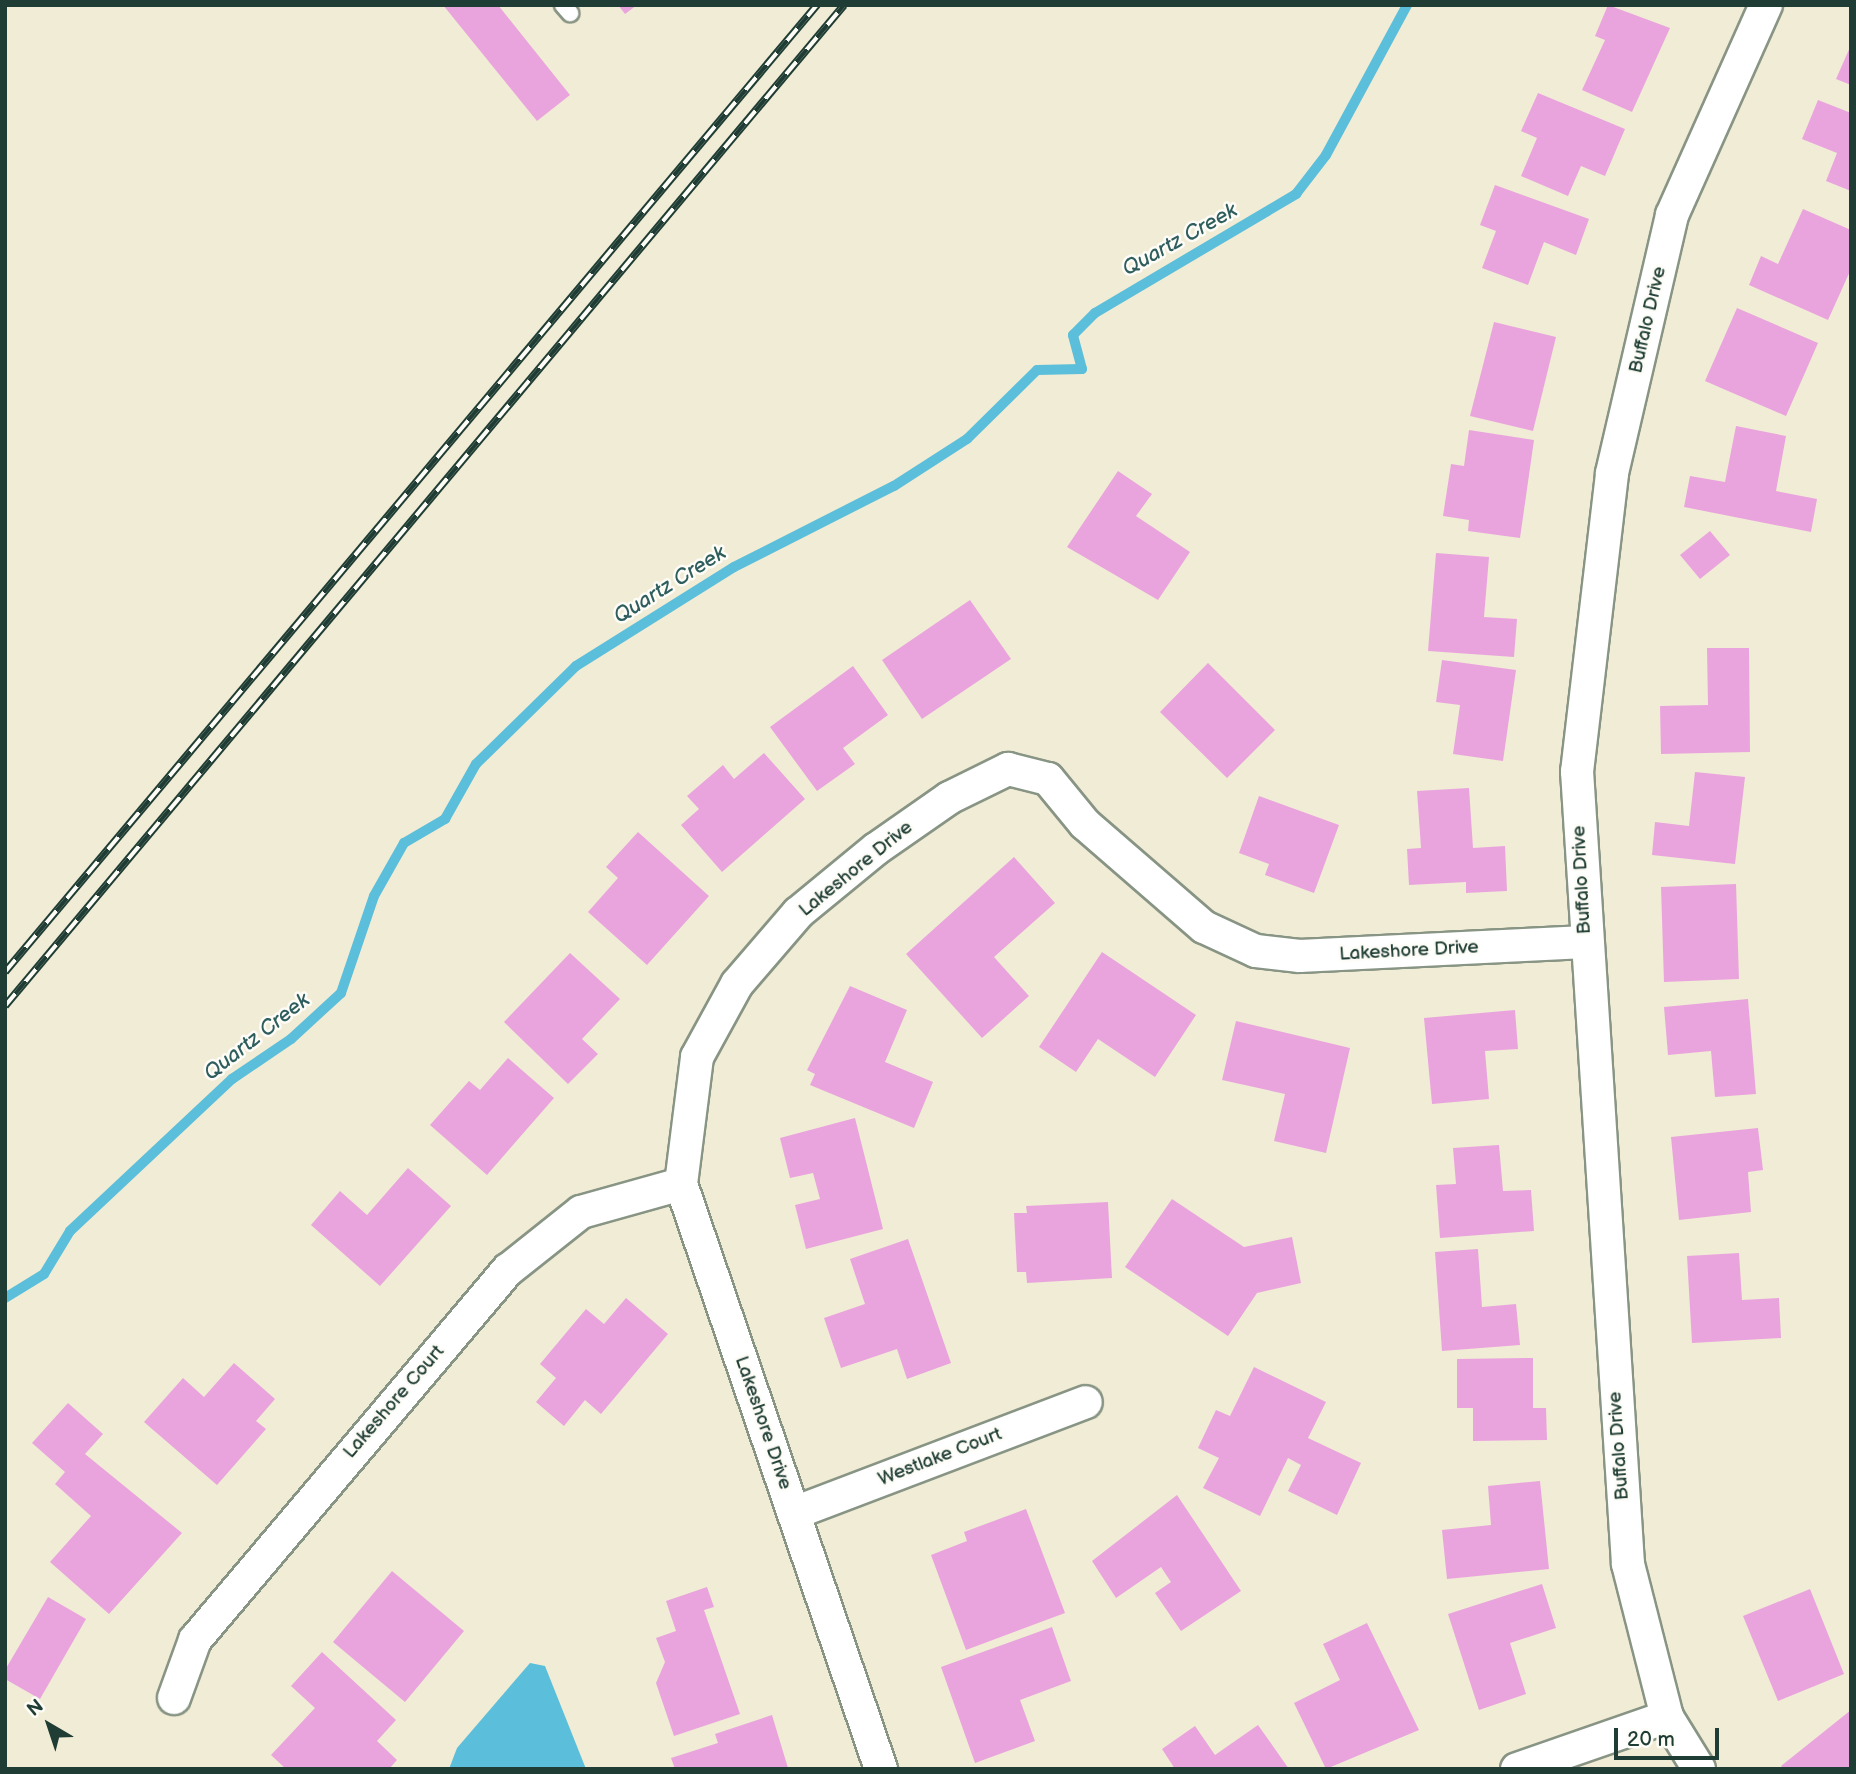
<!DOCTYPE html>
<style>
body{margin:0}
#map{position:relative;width:1856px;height:1774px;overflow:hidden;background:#f1ecd5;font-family:"Balsamiq Sans",sans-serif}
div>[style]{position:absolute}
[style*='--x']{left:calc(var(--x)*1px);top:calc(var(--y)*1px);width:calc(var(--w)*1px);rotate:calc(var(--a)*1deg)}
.water>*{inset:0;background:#5bbeda}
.stream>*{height:10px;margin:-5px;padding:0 5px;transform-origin:5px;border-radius:5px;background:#5bbeda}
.building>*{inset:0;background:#e9a4de}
.roads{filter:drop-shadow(2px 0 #889484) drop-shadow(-2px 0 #889484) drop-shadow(0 2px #889484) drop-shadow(0 -2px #889484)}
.service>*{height:16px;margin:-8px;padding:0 8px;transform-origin:8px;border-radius:8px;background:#fff}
.minor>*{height:32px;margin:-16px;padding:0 16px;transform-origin:16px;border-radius:16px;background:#fff}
.rail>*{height:8px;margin-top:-4px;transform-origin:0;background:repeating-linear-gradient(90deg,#fdfcf7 0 16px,#1f3d34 0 32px);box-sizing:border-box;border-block:2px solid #1f3d34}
span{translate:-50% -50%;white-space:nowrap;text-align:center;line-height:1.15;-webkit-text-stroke:5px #fdfcf7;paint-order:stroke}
.street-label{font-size:19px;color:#1f3d34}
.water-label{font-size:21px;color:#2e5d5e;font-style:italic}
.frame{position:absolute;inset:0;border:7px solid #1f3d34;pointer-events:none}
.north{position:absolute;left:14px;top:1690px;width:70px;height:70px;-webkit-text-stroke:5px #fdfcf7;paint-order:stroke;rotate:321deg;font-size:19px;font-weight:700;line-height:28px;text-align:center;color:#1f3d34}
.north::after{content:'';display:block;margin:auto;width:24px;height:32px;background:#1f3d34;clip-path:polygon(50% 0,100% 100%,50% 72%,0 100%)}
.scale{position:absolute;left:1614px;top:1728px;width:105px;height:32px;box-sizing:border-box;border:4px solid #1f3d34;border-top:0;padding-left:9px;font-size:21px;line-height:24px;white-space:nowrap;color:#1f3d34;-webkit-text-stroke:5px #fdfcf7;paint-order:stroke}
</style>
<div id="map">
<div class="water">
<div style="clip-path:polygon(530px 1663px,545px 1666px,586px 1769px,449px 1769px,457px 1748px)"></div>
</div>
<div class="stream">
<div style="--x:5;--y:1298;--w:46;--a:-31.6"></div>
<div style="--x:44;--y:1274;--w:50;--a:-58.8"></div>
<div style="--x:70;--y:1231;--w:222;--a:-43.2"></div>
<div style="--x:232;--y:1079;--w:71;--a:-34.1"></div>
<div style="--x:291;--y:1039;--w:68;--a:-42.6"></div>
<div style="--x:341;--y:993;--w:102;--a:-71.2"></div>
<div style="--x:374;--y:896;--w:61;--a:-60.5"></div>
<div style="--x:404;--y:843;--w:48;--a:-30.3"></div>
<div style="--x:445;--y:819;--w:63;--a:-60.6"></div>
<div style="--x:476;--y:764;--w:140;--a:-44.4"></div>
<div style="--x:576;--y:666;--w:186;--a:-32.1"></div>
<div style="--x:734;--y:567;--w:179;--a:-26.9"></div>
<div style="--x:894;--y:486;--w:87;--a:-32.8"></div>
<div style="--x:967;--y:439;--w:98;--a:-44.6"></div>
<div style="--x:1037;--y:370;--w:45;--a:-1.3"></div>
<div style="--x:1082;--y:369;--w:35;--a:-105"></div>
<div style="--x:1073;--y:335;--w:31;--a:-45"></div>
<div style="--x:1095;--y:313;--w:234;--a:-30.6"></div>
<div style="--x:1296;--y:194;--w:49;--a:-52.4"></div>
<div style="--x:1326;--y:155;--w:170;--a:-61.6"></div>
</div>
<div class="building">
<div style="clip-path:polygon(443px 5px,498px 5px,570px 95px,537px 121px)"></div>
<div style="clip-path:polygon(618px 5px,637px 5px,625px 14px)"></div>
<div style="clip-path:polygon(1608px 5px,1670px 28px,1632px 112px,1582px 90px,1605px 40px,1595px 36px)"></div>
<div style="clip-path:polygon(1851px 45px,1851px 85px,1836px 79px)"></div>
<div style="clip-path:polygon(1538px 93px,1625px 129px,1605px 176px,1581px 166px,1568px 196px,1521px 176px,1537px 138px,1521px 131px)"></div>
<div style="clip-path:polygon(1818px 100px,1851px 113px,1851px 191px,1826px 181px,1837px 153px,1802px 139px)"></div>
<div style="clip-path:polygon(1495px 185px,1589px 219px,1576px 255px,1544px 242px,1528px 285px,1482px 268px,1496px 231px,1480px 225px)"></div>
<div style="clip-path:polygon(1803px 209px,1851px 230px,1851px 269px,1828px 320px,1749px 285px,1761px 256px,1778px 264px)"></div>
<div style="clip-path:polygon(1737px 308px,1818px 343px,1786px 416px,1705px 381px)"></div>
<div style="clip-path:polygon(1494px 322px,1556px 337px,1533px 431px,1470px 416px)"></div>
<div style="clip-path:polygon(1736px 426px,1786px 436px,1776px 491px,1817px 499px,1811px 532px,1684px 507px,1690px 476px,1725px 482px)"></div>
<div style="clip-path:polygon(1469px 430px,1534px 440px,1520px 538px,1468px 531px,1469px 520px,1443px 516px,1451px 464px,1464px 466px)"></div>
<div style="clip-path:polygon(1118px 471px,1152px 494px,1136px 516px,1190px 552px,1158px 600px,1067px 547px)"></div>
<div style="clip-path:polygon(1710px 531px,1730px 555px,1700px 579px,1680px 555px)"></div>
<div style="clip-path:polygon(1436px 553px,1489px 557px,1484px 617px,1517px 619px,1514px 657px,1428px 651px)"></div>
<div style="clip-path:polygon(970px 600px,1011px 659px,922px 719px,882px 660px)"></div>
<div style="clip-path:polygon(1707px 648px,1749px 648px,1750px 752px,1661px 754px,1660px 706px,1708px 705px)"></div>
<div style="clip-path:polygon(1442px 660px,1516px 670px,1503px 761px,1453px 754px,1460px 705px,1436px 702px)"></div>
<div style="clip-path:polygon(1208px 663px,1275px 730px,1227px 778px,1160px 712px)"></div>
<div style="clip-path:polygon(853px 666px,888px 715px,843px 748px,855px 764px,817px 791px,770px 727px)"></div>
<div style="clip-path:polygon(764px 753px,805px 799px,722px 872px,681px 825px,699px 809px,687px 796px,723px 765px,734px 779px)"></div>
<div style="clip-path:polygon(1695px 772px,1745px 777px,1735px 864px,1652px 855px,1655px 822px,1689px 826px)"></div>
<div style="clip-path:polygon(1469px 788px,1473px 848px,1505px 846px,1507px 891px,1466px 893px,1466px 882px,1409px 885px,1407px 849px,1421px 848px,1417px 791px)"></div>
<div style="clip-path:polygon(1259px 796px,1339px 825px,1314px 893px,1265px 875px,1269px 864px,1239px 853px)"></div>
<div style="clip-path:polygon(638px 832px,709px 896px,647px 965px,588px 912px,618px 878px,606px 867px)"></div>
<div style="clip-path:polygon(1014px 857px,1055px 903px,994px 957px,1029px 996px,982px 1038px,906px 954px)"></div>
<div style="clip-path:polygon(1736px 884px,1739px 979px,1664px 982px,1661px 887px)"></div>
<div style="clip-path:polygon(1102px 952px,1196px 1015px,1155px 1077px,1098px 1039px,1076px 1072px,1039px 1047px)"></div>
<div style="clip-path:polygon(570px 953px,620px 999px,582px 1039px,598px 1054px,568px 1084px,504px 1022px)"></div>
<div style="clip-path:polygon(850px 986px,907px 1010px,885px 1062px,933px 1082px,914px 1128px,810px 1085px,815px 1074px,807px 1070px)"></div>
<div style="clip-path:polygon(1748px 999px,1756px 1094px,1715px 1097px,1711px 1051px,1668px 1055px,1664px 1007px)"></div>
<div style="clip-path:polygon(1515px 1010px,1518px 1049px,1485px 1051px,1489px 1099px,1432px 1104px,1424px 1018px)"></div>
<div style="clip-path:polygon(1236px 1021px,1350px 1048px,1326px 1153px,1274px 1141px,1285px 1094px,1222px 1080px)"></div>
<div style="clip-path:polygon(508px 1058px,554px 1098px,487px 1175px,430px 1125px,469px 1081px,480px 1090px)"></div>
<div style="clip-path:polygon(855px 1118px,883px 1229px,806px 1249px,795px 1205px,820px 1199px,813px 1173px,790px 1178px,780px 1138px)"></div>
<div style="clip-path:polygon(1758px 1128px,1763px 1170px,1748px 1172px,1751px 1212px,1679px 1220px,1671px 1137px)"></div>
<div style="clip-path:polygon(1499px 1145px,1503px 1191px,1531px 1190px,1534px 1231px,1440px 1238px,1436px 1185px,1456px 1184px,1453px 1148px)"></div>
<div style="clip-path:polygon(408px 1168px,451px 1206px,380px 1286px,311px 1225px,340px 1191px,367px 1215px)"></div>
<div style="clip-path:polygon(1172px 1199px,1244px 1247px,1292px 1237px,1301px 1283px,1257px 1293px,1228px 1336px,1125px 1267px)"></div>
<div style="clip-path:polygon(1108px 1202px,1112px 1278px,1027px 1283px,1026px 1272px,1017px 1272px,1014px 1213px,1027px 1213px,1026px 1206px)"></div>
<div style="clip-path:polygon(908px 1239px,951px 1363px,907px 1379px,897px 1349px,841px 1368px,824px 1318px,865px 1304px,850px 1259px)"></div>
<div style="clip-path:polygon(1478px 1249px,1482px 1307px,1516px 1304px,1520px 1345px,1442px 1351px,1435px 1252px)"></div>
<div style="clip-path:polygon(1739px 1253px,1742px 1300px,1779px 1298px,1781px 1338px,1692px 1343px,1687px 1256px)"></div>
<div style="clip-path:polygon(626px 1298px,668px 1334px,601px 1414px,585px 1400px,564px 1426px,536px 1402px,556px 1378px,540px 1364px,586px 1309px,604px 1324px)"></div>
<div style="clip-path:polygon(1533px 1358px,1533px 1408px,1546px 1408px,1547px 1440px,1473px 1441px,1473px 1408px,1457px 1408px,1457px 1359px)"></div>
<div style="clip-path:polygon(234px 1363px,275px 1399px,256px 1421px,266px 1429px,217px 1485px,144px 1422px,183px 1378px,204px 1397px)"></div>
<div style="clip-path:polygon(1254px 1367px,1326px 1402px,1308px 1438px,1361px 1463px,1337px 1515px,1288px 1491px,1301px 1465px,1288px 1458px,1260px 1516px,1203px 1488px,1219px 1458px,1198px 1448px,1216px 1410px,1230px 1416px)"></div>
<div style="clip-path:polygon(68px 1403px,103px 1434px,85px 1454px,182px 1533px,109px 1614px,50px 1562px,91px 1516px,55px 1484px,65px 1472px,32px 1443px)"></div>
<div style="clip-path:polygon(1540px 1481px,1549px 1569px,1447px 1579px,1442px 1530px,1491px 1525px,1488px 1486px)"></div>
<div style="clip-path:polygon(1177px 1495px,1241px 1591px,1181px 1631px,1155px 1593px,1171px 1582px,1161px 1567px,1116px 1598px,1092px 1561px)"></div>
<div style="clip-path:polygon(1026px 1509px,1065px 1613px,966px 1650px,931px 1555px,967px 1541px,964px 1532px)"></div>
<div style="clip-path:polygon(392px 1571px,464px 1631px,405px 1702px,333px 1642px)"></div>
<div style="clip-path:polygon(1542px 1584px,1556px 1628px,1510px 1643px,1526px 1694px,1479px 1710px,1448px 1614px)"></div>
<div style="clip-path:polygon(707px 1587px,714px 1607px,704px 1610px,740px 1714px,674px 1736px,656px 1683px,665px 1662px,656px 1638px,676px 1631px,666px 1601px)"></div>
<div style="clip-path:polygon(1810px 1589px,1844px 1674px,1778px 1701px,1743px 1616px)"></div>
<div style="clip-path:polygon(48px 1597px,86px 1619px,40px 1699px,5px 1679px,5px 1670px)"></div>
<div style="clip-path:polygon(1367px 1623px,1419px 1730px,1326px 1769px,1294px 1703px,1340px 1680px,1323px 1644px)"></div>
<div style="clip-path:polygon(1052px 1627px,1071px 1681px,1020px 1700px,1035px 1741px,975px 1763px,941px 1667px)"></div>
<div style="clip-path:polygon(322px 1652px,396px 1720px,377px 1741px,397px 1760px,389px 1769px,286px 1769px,271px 1755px,315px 1708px,291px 1686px)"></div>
<div style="clip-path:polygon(1851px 1710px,1851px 1769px,1784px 1769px,1781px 1766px)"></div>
<div style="clip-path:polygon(772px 1715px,788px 1768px,675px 1769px,671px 1758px,718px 1743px,715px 1734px)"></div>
<div style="clip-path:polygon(1258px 1725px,1289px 1769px,1175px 1769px,1162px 1749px,1195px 1726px,1215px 1755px)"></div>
</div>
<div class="roads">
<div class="service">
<div style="--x:563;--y:5;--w:11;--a:49"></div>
</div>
<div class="minor">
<div style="--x:794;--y:1513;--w:312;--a:-20.8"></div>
<div style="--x:174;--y:1698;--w:62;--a:-70.1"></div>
<div style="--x:195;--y:1640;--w:485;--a:-49.8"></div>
<div style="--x:508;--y:1270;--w:93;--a:-38.5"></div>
<div style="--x:581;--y:1212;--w:104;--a:-15.6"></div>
<div style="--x:881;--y:1769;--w:618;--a:-108.87"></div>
<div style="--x:681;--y:1184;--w:128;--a:-82.8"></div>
<div style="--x:697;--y:1057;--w:83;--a:-61.3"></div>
<div style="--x:737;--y:984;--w:94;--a:-49.3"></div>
<div style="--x:798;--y:913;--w:101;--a:-39.4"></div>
<div style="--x:876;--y:849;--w:89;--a:-34.9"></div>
<div style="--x:949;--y:798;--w:66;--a:-26.2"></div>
<div style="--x:1008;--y:769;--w:41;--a:14"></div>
<div style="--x:1048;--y:779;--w:58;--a:50.6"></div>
<div style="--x:1085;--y:824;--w:157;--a:40.9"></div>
<div style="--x:1204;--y:927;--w:57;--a:24.8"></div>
<div style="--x:1256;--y:951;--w:44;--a:6.5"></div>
<div style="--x:1300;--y:956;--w:285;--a:-2.8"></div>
<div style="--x:1517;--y:1769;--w:159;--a:-19.1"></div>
<div style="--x:1699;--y:1769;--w:61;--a:-121.6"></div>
<div style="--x:1667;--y:1717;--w:158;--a:-104.3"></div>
<div style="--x:1628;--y:1564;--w:794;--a:-93.68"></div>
<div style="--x:1577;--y:772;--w:301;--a:-83.3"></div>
<div style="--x:1612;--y:473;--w:265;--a:-76.9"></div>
<div style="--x:1672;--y:215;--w:230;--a:-65.9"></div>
</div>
</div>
<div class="rail">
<div style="--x:5;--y:972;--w:1263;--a:-49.98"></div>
<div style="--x:5;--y:1006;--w:1306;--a:-50.03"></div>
</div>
<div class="street-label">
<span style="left:1648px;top:320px;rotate:-77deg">Buffalo Drive</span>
<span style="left:856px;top:869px;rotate:-39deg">Lakeshore Drive</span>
<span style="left:1582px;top:880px;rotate:-93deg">Buffalo Drive</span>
<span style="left:1409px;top:951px;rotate:-3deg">Lakeshore Drive</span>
<span style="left:394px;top:1402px;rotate:-49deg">Lakeshore Court</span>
<span style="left:763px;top:1423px;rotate:71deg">Lakeshore Drive</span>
<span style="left:1619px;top:1446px;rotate:-94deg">Buffalo Drive</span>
<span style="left:940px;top:1457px;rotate:-21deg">Westlake Court</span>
</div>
<div class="water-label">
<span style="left:1180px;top:240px;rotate:-29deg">Quartz Creek</span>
<span style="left:670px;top:585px;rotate:-32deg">Quartz Creek</span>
<span style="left:257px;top:1037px;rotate:-38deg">Quartz Creek</span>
</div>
<div class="frame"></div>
<div class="north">N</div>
<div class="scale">20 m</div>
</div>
